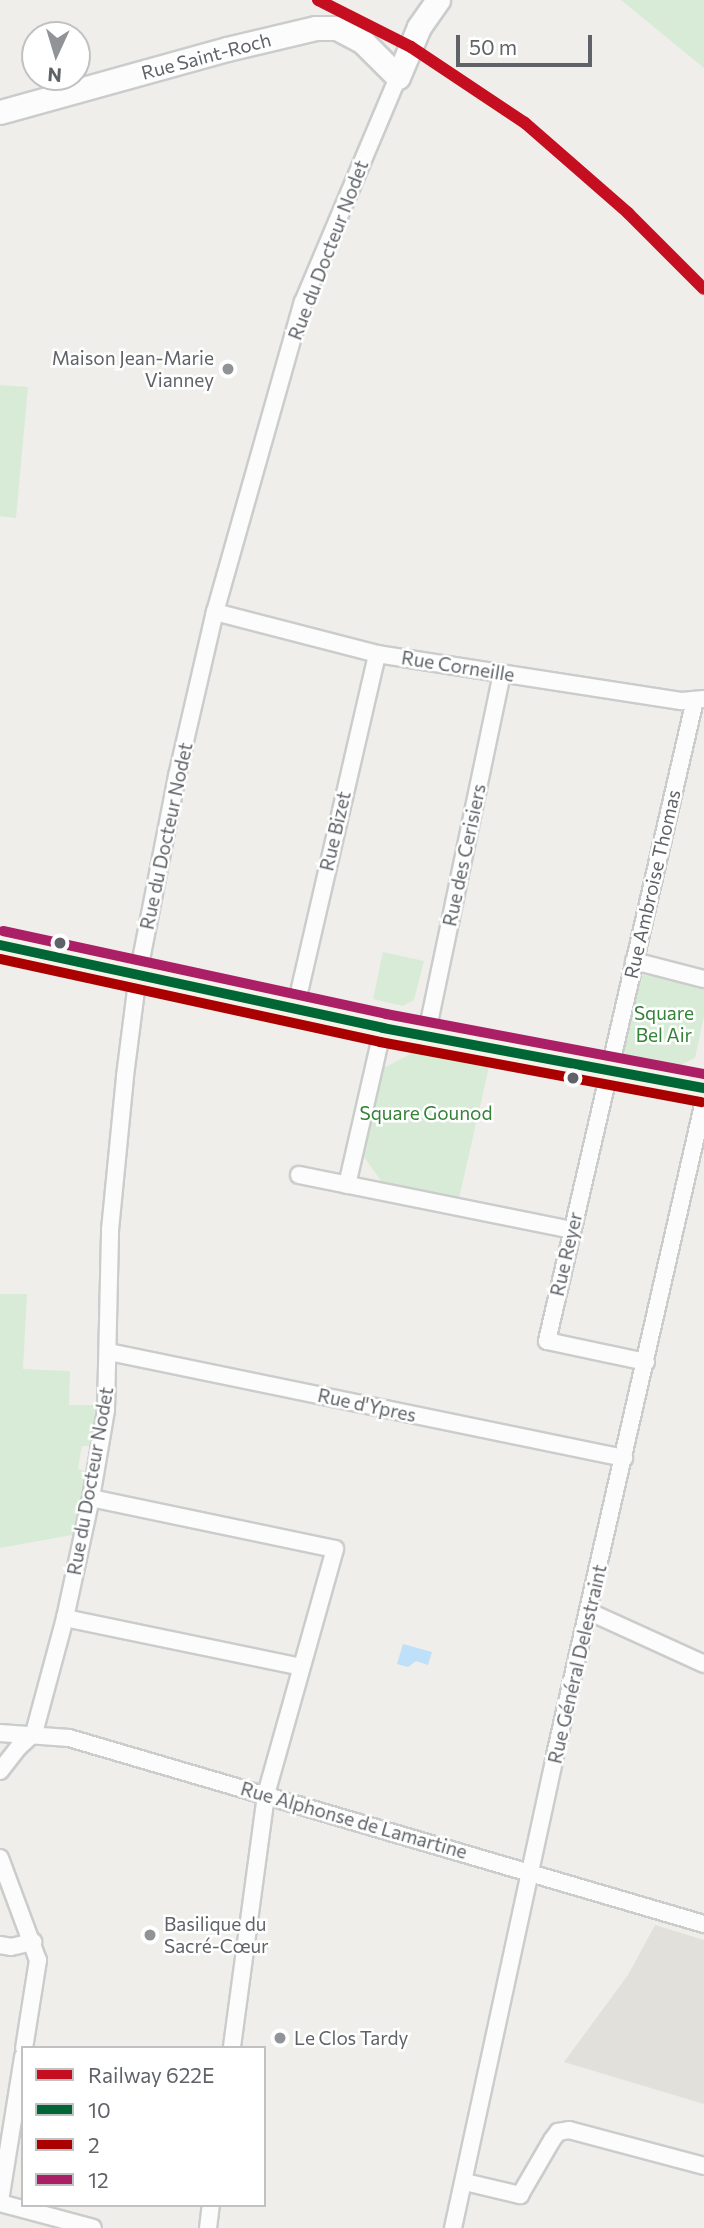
<!DOCTYPE html>
<meta charset="utf-8">
<style>
body{margin:0}
#map{position:relative;width:704px;height:2228px;overflow:hidden;background:#efeeea;font-family:Commissioner,sans-serif}
div>[style]{position:absolute}
[style*='--x']{left:calc(var(--x)*1px);top:calc(var(--y)*1px);width:calc(var(--w)*1px);rotate:calc(var(--a)*1deg)}
.education>*{inset:0;background:#e2e0da}
.green>*{inset:0;background:#d8ebd6}
.water>*{inset:0;background:#bfe0f9}
.roads{filter:drop-shadow(2px 0 #cbcccc) drop-shadow(-2px 0 #cbcccc) drop-shadow(0 2px #cbcccc) drop-shadow(0 -2px #cbcccc)}
.street>*{height:16px;margin:-8px;padding:0 8px;transform-origin:8px;border-radius:8px;background:#fdfcfc}
.secondary>*{height:23px;margin:-11.5px;padding:0 11.5px;transform-origin:11.5px;border-radius:11.5px;background:#fdfcfc}
.primary>*{height:26px;margin:-13px;padding:0 13px;transform-origin:13px;border-radius:13px;background:#f4f2e9}
.bus-1>*{height:10px;margin:-5px;padding:0 5px;transform-origin:5px;border-radius:5px;background:#016635}
.bus-2>*{height:10px;margin:-5px;padding:0 5px;transform-origin:5px;border-radius:5px;background:#a00}
.bus-3>*{height:10px;margin:-5px;padding:0 5px;transform-origin:5px;border-radius:5px;background:#ab1f66}
.rail-1>*{height:12px;margin:-6px;padding:0 6px;transform-origin:6px;border-radius:6px;background:#c50e1f}
.dots>*{width:19px;height:19px;translate:-50% -50%;box-sizing:border-box;border:4px solid #fff;border-radius:50%}
span{translate:-50% -50%;white-space:nowrap;text-align:center;line-height:1.15;-webkit-text-stroke:5px #fff;paint-order:stroke}
.street-label{font-size:19px;color:#5f6368}
.poi-label{font-size:19px;color:#5f6368}
.right{translate:-100% -50%;text-align:right}
.left{translate:0 -50%;text-align:left}
.park-label{font-size:19px;color:#348238}
.legend{position:absolute;left:21px;top:2046px;width:245px;height:161px;box-sizing:border-box;background:#fff;border:2px solid #bfc1c3;margin:0;padding:9px 12px;list-style:none;font-size:21px;color:#5f6368}
.legend li{display:flex;align-items:center;gap:14px;height:35px}
.legend b{width:35px;border:2px solid #bfc1c3}
.north{position:absolute;left:21px;top:21px;width:70px;height:70px;box-sizing:border-box;background:#fff;border:2px solid #bfc1c3;border-radius:50%;rotate:184deg;font-size:19px;font-weight:700;line-height:28px;text-align:center;color:#5f6368}
.north::after{content:'';display:block;margin:auto;width:24px;height:32px;background:#919496;clip-path:polygon(50% 0,100% 100%,50% 72%,0 100%)}
.scale{position:absolute;left:456px;top:35px;width:136px;height:32px;box-sizing:border-box;border:4px solid #5f6368;border-top:0;padding-left:9px;font-size:21px;line-height:24px;white-space:nowrap;color:#5f6368;-webkit-text-stroke:5px #fff;paint-order:stroke}
</style>
<div id="map">
<div class="education">
<div style="clip-path:polygon(655px 1925px,704px 1940px,704px 2104px,564px 2062px,628px 1975px)"></div>
</div>
<div class="green">
<div style="clip-path:polygon(621px 0,704px 0,704px 68px)"></div>
<div style="clip-path:polygon(0 385px,28px 387px,16px 518px,0 516px)"></div>
<div style="clip-path:polygon(383px 952px,424px 961px,414px 1000px,403px 1006px,373px 999px)"></div>
<div style="clip-path:polygon(644px 975px,701px 986px,704px 990px,704px 1016px,695px 1058px,676px 1067px,619px 1055px,637px 977px)"></div>
<div style="clip-path:polygon(414px 1052px,489px 1067px,459px 1198px,382px 1182px,364px 1157px,384px 1068px)"></div>
<div style="clip-path:polygon(0 1294px,27px 1294px,23px 1369px,70px 1371px,69px 1405px,95px 1405px,93px 1446px,82px 1446px,78px 1469px,88px 1472px,77px 1534px,0 1548px)"></div>
</div>
<div class="water">
<div style="clip-path:polygon(403px 1644px,432px 1652px,428px 1665px,416px 1661px,408px 1667px,397px 1664px)"></div>
</div>
<div class="roads">
<div class="street">
<div style="--x:215;--y:612;--w:167;--a:14.5"></div>
<div style="--x:377;--y:654;--w:309;--a:8.8"></div>
<div style="--x:682;--y:701;--w:22;--a:-5"></div>
<div style="--x:634;--y:961;--w:72;--a:14.4"></div>
<div style="--x:295;--y:1010;--w:365;--a:-77"></div>
<div style="--x:426;--y:1037;--w:372;--a:-78.2"></div>
<div style="--x:299;--y:1175;--w:278;--a:11.4"></div>
<div style="--x:347;--y:1185;--w:161;--a:-77.1"></div>
<div style="--x:109;--y:1352;--w:526;--a:11.63"></div>
<div style="--x:646;--y:1362;--w:101;--a:-168"></div>
<div style="--x:547;--y:1341;--w:658;--a:-77"></div>
<div style="--x:91;--y:1498;--w:249;--a:11.8"></div>
<div style="--x:335;--y:1549;--w:255;--a:105.7"></div>
<div style="--x:266;--y:1795;--w:255;--a:97.7"></div>
<div style="--x:590;--y:1612;--w:125;--a:24.5"></div>
<div style="--x:65;--y:1618;--w:241;--a:11.7"></div>
<div style="--x:0;--y:1733;--w:69;--a:4.1"></div>
<div style="--x:69;--y:1738;--w:662;--a:16.33"></div>
<div style="--x:0;--y:1771;--w:29;--a:-52"></div>
<div style="--x:18;--y:1748;--w:22;--a:-43"></div>
<div style="--x:34;--y:1733;--w:119;--a:-74.9"></div>
<div style="--x:65;--y:1618;--w:123;--a:-77.8"></div>
<div style="--x:91;--y:1498;--w:89;--a:-80.3"></div>
<div style="--x:106;--y:1410;--w:180;--a:-88.7"></div>
<div style="--x:110;--y:1230;--w:155;--a:-84.4"></div>
<div style="--x:125;--y:1076;--w:102;--a:-82.7"></div>
<div style="--x:138;--y:975;--w:203;--a:-78.9"></div>
<div style="--x:177;--y:776;--w:168;--a:-77"></div>
<div style="--x:215;--y:612;--w:322;--a:-74.2"></div>
<div style="--x:303;--y:302;--w:244;--a:-67.1"></div>
<div style="--x:0;--y:1858;--w:109;--a:69.6"></div>
<div style="--x:38;--y:1960;--w:89;--a:99"></div>
<div style="--x:0;--y:1945;--w:11;--a:10"></div>
<div style="--x:11;--y:1947;--w:23;--a:-13"></div>
<div style="--x:465;--y:2182;--w:57;--a:13.3"></div>
<div style="--x:520;--y:2195;--w:64;--a:-59.8"></div>
<div style="--x:552;--y:2140;--w:10;--a:-53"></div>
<div style="--x:558;--y:2132;--w:11;--a:-10"></div>
<div style="--x:569;--y:2130;--w:140;--a:14.9"></div>
<div style="--x:0;--y:2201;--w:146;--a:-80.9"></div>
<div style="--x:0;--y:2203;--w:96;--a:15"></div>
<div style="--x:208;--y:2228;--w:23;--a:-83"></div>
<div style="--x:453;--y:2228;--w:484;--a:-77.8"></div>
<div style="--x:555;--y:1755;--w:671;--a:-77.17"></div>
</div>
<div class="secondary">
<div style="--x:0;--y:112;--w:236;--a:-15.5"></div>
<div style="--x:227;--y:49;--w:91;--a:-13.3"></div>
<div style="--x:316;--y:28;--w:21;--a:0"></div>
<div style="--x:337;--y:28;--w:30;--a:28"></div>
<div style="--x:363;--y:42;--w:49;--a:45"></div>
<div style="--x:398;--y:77;--w:54;--a:-67.2"></div>
<div style="--x:419;--y:27;--w:33;--a:-55"></div>
</div>
<div class="primary">
<div style="--x:0;--y:945;--w:392;--a:12.2"></div>
<div style="--x:383;--y:1028;--w:327;--a:10.6"></div>
</div>
</div>
<div class="bus-1">
<div style="--x:0;--y:945;--w:392;--a:12.2"></div>
<div style="--x:383;--y:1028;--w:327;--a:10.6"></div>
</div>
<div class="bus-2">
<div style="--x:0;--y:959;--w:389;--a:12.3"></div>
<div style="--x:380;--y:1042;--w:327;--a:10.6"></div>
</div>
<div class="bus-3">
<div style="--x:3;--y:931;--w:392;--a:12.2"></div>
<div style="--x:386;--y:1014;--w:324;--a:10.7"></div>
</div>
<div class="rail-1">
<div style="--x:318;--y:0;--w:104;--a:26.8"></div>
<div style="--x:411;--y:47;--w:137;--a:33.7"></div>
<div style="--x:525;--y:123;--w:137;--a:41.1"></div>
<div style="--x:628;--y:213;--w:107;--a:45"></div>
</div>
<div class="dots">
<div style="left:228px;top:369px;background:#919496"></div>
<div style="left:60px;top:943px;background:#5f6368"></div>
<div style="left:573px;top:1078px;background:#5f6368"></div>
<div style="left:150px;top:1935px;background:#919496"></div>
<div style="left:280px;top:2038px;background:#919496"></div>
</div>
<div class="street-label">
<span style="left:206px;top:56px;rotate:-15deg">Rue Saint-Roch</span>
<span style="left:328px;top:250px;rotate:-69deg">Rue du Docteur Nodet</span>
<span style="left:458px;top:666px;rotate:9deg">Rue Corneille</span>
<span style="left:335px;top:831px;rotate:-77deg">Rue Bizet</span>
<span style="left:166px;top:836px;rotate:-78deg">Rue du Docteur Nodet</span>
<span style="left:464px;top:855px;rotate:-78deg">Rue des Cerisiers</span>
<span style="left:652px;top:884px;rotate:-77deg">Rue Ambroise Thomas</span>
<span style="left:566px;top:1254px;rotate:-77deg">Rue Reyer</span>
<span style="left:367px;top:1405px;rotate:12deg">Rue d'Ypres</span>
<span style="left:90px;top:1481px;rotate:-80deg">Rue du Docteur Nodet</span>
<span style="left:577px;top:1664px;rotate:-77deg">Rue Général Delestraint</span>
<span style="left:354px;top:1820px;rotate:16deg">Rue Alphonse de Lamartine</span>
</div>
<div class="poi-label">
<span class="right" style="left:214px;top:369px">Maison Jean-Marie<br>Vianney</span>
<span class="left" style="left:164px;top:1935px">Basilique du<br>Sacré-Cœur</span>
<span class="left" style="left:294px;top:2038px">Le Clos Tardy</span>
</div>
<div class="park-label">
<span style="left:664px;top:1024px">Square<br>Bel Air</span>
<span style="left:426px;top:1113px">Square Gounod</span>
</div>
<ul class="legend">
<li><b style="height:9px;background:#c50e1f"></b>Railway 622E</li>
<li><b style="height:9px;background:#016635"></b>10</li>
<li><b style="height:9px;background:#a00"></b>2</li>
<li><b style="height:9px;background:#ab1f66"></b>12</li>
</ul>
<div class="north">N</div>
<div class="scale">50 m</div>
</div>
